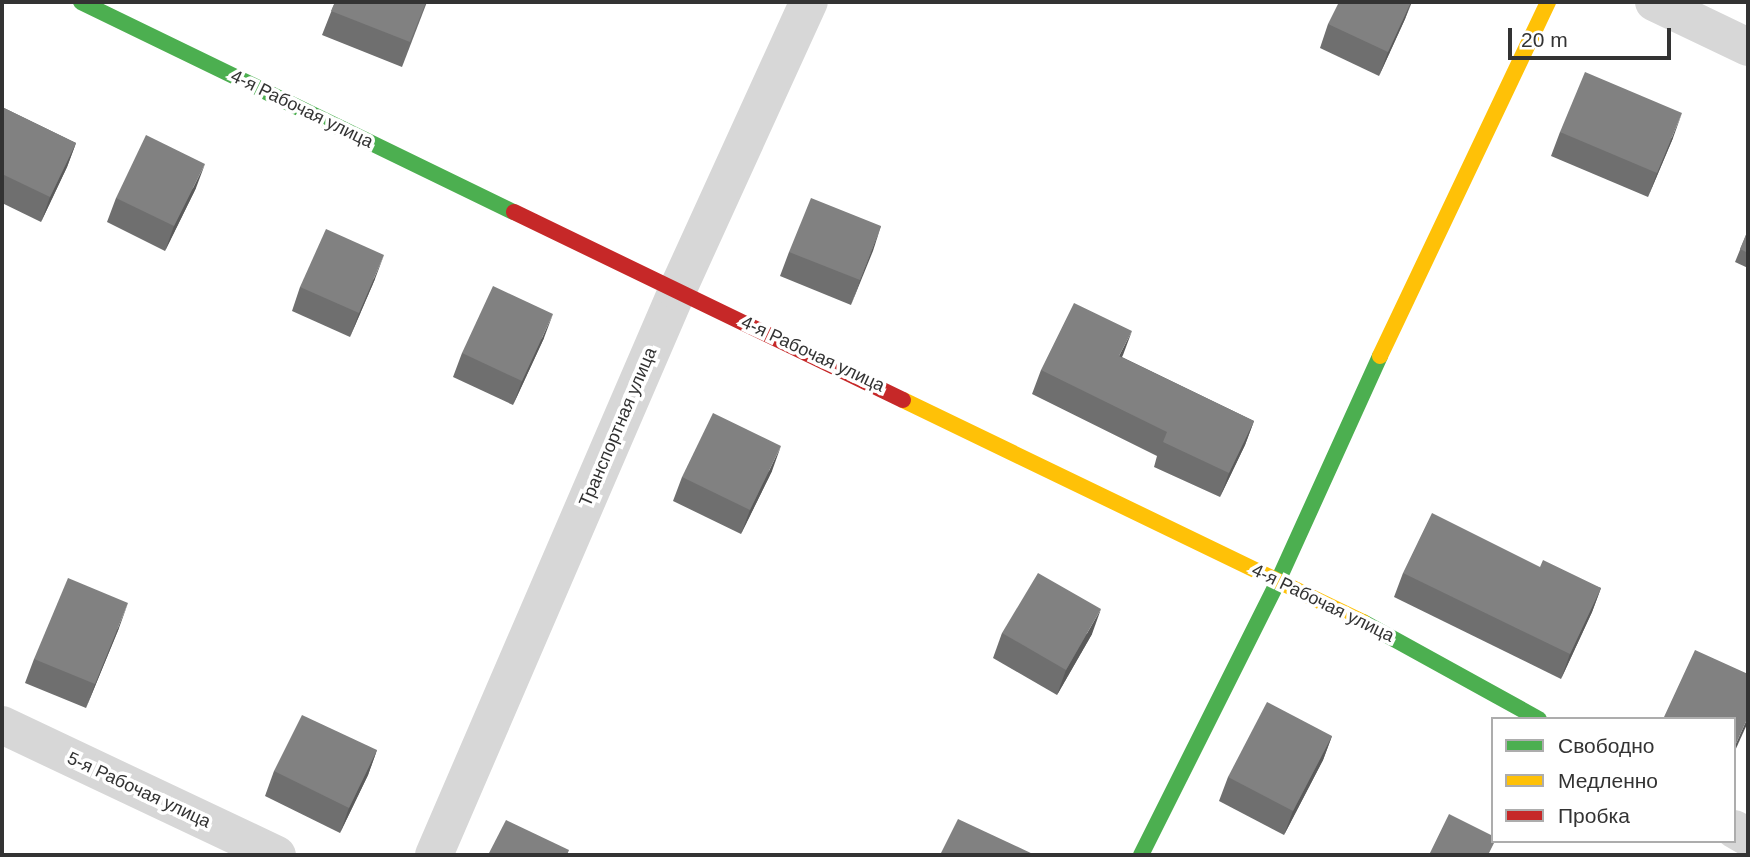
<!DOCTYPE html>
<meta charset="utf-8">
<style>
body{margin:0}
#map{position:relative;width:1750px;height:857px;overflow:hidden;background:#fff;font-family:Helvetica,sans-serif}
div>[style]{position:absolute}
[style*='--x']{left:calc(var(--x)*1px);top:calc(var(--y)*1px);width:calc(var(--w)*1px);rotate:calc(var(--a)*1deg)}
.street>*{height:38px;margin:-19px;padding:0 19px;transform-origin:19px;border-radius:19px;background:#d7d7d7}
.fast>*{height:16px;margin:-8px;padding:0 8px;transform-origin:8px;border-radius:8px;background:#4caf50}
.slow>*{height:16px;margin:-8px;padding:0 8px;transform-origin:8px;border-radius:8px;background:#ffc107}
.jam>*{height:16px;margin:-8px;padding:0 8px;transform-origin:8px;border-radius:8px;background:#c62828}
.wall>*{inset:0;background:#6f6f6f}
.shaded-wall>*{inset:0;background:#5a5a5a}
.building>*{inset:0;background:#818181}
span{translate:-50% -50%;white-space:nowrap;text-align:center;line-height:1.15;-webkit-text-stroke:7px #fff;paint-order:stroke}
.street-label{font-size:18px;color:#333}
.frame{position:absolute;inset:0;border:4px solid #333;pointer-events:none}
.legend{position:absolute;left:1491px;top:717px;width:245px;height:126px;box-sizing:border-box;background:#fff;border:2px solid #adadad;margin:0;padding:9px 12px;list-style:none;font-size:21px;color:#333}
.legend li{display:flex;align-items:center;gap:14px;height:35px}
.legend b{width:35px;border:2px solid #adadad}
.scale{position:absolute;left:1508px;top:28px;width:163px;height:32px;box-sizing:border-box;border:4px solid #333;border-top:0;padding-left:9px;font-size:21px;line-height:24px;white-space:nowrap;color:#333;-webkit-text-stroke:5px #fff;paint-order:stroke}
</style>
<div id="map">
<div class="street">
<div style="--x:1654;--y:2;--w:104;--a:25.6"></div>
<div style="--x:2;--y:725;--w:304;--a:25.3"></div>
<div style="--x:1734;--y:829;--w:16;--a:30"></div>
<div style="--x:434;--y:855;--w:614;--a:-66.69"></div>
<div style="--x:677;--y:291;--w:318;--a:-65.5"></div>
</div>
<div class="fast">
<div style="--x:81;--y:2;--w:481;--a:25.9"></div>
<div style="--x:1363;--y:622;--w:201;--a:28.9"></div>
<div style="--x:1141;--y:855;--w:306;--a:-63.4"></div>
<div style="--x:1278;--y:581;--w:247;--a:-65.6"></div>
</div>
<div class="slow">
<div style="--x:1380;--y:356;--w:392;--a:-64.6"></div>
<div style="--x:903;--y:400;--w:511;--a:25.76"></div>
</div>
<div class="jam">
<div style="--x:514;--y:212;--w:432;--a:25.8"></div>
</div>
<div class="wall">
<div style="clip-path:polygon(335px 2px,427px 2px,402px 67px,322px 35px)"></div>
<div style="clip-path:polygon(1412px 2px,1405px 19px,1379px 76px,1320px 48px,1328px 24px)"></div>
<div style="clip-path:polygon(2px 107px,76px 143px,67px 167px,41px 222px,2px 203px)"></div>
<div style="clip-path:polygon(1560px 132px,1673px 138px,1648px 197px,1551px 156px)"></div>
<div style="clip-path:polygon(196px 188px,165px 251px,107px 222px,116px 198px)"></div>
<div style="clip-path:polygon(881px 226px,851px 305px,780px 276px,789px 252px)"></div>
<div style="clip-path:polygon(1748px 230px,1748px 268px,1735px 262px)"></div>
<div style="clip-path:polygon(375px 279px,350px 337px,292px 311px,300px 287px)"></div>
<div style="clip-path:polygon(544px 338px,513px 405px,453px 377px,462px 353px)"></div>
<div style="clip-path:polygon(1122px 357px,1254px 421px,1245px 445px,1220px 497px,1154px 467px,1157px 456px,1032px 394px,1041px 370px)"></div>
<div style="clip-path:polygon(772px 471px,741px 534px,673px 501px,682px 477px)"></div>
<div style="clip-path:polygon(1540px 567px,1601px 588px,1592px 612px,1561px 679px,1394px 597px,1403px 573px)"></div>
<div style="clip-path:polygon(119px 628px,86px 708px,25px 683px,34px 659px)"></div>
<div style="clip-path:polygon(1002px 633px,1092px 634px,1057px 695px,993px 658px)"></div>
<div style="clip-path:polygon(1332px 736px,1323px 760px,1284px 835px,1219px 801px,1228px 777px)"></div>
<div style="clip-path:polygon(377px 750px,368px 775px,340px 833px,265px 796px,274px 771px)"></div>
</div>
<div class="shaded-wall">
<div style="clip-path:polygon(1411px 2px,1405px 19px,1379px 76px,1388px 52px)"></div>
<div style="clip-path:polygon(1682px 113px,1673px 138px,1648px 197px,1657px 173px)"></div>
<div style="clip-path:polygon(76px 143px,67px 167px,41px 222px,50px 197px)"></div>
<div style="clip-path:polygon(205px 164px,196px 188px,165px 251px,174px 226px)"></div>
<div style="clip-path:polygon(881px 226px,873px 251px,851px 305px,860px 280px)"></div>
<div style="clip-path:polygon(384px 255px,375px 279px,350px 337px,359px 313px)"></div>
<div style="clip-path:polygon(553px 314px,544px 338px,513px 405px,522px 381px)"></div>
<div style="clip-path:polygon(1132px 331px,1123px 355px,1110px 381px,1119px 356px)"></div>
<div style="clip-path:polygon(1254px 421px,1245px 445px,1220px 497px,1229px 473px)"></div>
<div style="clip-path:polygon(781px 446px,772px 471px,741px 534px,750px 510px)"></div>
<div style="clip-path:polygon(1601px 588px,1592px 612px,1561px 679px,1570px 654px)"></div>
<div style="clip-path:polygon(128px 603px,119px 628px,86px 708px,95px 684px)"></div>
<div style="clip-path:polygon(1101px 609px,1092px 634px,1057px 695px,1066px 670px)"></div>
<div style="clip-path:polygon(1748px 717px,1748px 722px,1734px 753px,1734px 748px)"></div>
<div style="clip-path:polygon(1332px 736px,1323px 760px,1284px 835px,1293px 811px)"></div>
<div style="clip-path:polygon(377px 750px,368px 775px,340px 833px,349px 808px)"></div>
</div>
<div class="building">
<div style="clip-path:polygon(335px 2px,426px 2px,410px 42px,331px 11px)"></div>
<div style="clip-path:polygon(1339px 2px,1411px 2px,1388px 52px,1328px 24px)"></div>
<div style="clip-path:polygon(1585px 72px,1682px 113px,1657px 173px,1560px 132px)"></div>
<div style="clip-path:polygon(2px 107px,76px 143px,50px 197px,2px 174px)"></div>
<div style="clip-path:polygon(146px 135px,205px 164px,174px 226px,116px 198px)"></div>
<div style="clip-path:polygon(811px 198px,881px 226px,860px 280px,789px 252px)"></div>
<div style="clip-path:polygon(326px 229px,384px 255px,359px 313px,300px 287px)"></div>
<div style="clip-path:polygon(1748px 230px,1748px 253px,1740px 249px)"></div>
<div style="clip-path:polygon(493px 286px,553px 314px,522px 381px,462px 353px)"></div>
<div style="clip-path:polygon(1074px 303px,1132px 331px,1119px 356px,1254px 421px,1229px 473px,1163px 442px,1167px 432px,1041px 370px)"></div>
<div style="clip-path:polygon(713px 413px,781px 446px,750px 510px,682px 477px)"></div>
<div style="clip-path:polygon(1432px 513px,1540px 567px,1543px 560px,1601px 588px,1570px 654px,1403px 573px)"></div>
<div style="clip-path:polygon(1038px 573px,1101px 609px,1066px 670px,1002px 633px)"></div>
<div style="clip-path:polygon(68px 578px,128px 603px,95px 684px,34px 659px)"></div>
<div style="clip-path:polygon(1695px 650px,1748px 674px,1748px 717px,1734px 748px,1734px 719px,1667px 719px,1664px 717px)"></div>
<div style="clip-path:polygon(1267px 702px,1332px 736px,1293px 811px,1228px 777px)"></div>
<div style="clip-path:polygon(302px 715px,377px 750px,349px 808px,274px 771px)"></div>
<div style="clip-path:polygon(1449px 814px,1493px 836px,1493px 841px,1495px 841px,1488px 855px,1429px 855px)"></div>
<div style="clip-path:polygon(958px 819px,1035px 855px,940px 855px)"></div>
<div style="clip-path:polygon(506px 820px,569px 850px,567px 855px,488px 855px)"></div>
</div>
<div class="street-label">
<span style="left:302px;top:109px;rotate:26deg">4-я Рабочая улица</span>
<span style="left:813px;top:354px;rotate:25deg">4-я Рабочая улица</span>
<span style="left:618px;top:427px;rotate:-67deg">Транспортная улица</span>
<span style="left:1323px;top:603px;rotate:26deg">4-я Рабочая улица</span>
<span style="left:139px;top:790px;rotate:25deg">5-я Рабочая улица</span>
</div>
<div class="frame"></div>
<ul class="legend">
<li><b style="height:9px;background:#4caf50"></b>Свободно</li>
<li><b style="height:9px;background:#ffc107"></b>Медленно</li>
<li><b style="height:9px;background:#c62828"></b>Пробка</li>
</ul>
<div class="scale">20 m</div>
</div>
